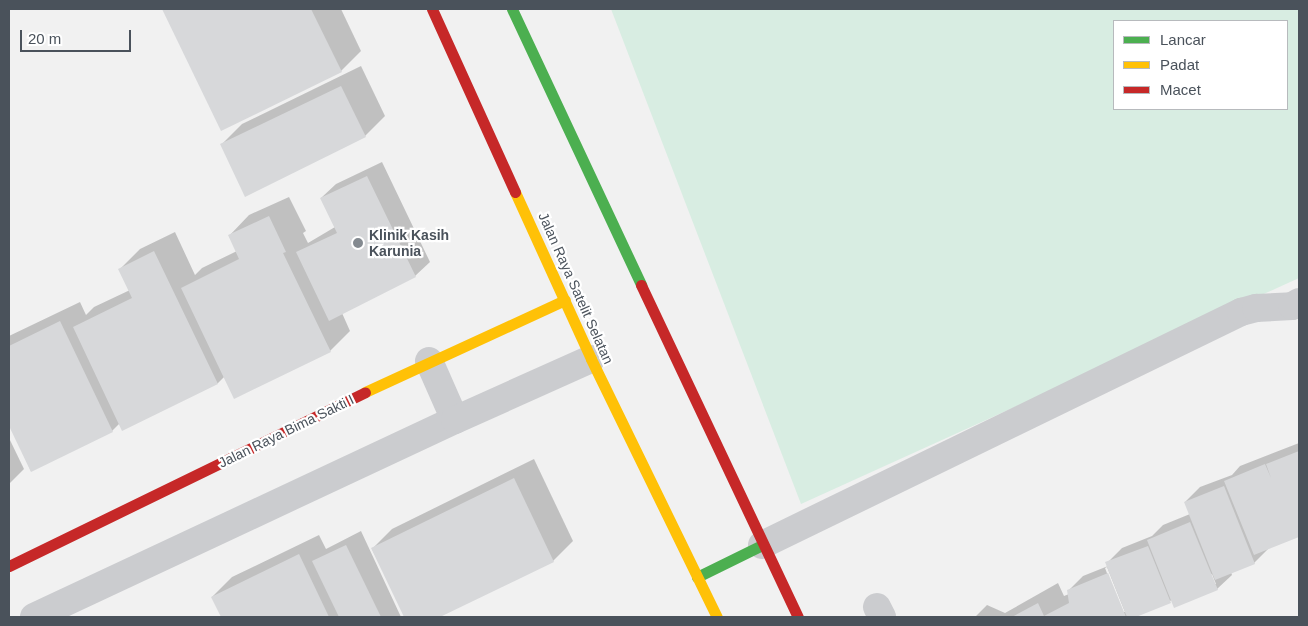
<!DOCTYPE html>
<style>
body{margin:0}
#map{position:relative;width:1308px;height:626px;overflow:hidden;background:#f1f1f1;font-family:Helvetica,sans-serif}
div>[style]{position:absolute}
[style*='--x']{left:calc(var(--x)*1px);top:calc(var(--y)*1px);width:calc(var(--w)*1px);rotate:calc(var(--a)*1deg)}
.green>*{inset:0;background:#d8ede2}
.shadow>*{inset:0;background:#0003}
.building>*{inset:0;background:#d7d8da}
.street>*{height:28px;margin:-14px;padding:0 14px;transform-origin:14px;border-radius:14px;background:#cbcccf}
.fast>*{height:11px;margin:-5.5px;padding:0 5.5px;transform-origin:5.5px;border-radius:5.5px;background:#4caf50}
.slow>*{height:11px;margin:-5.5px;padding:0 5.5px;transform-origin:5.5px;border-radius:5.5px;background:#ffc107}
.jam>*{height:11px;margin:-5.5px;padding:0 5.5px;transform-origin:5.5px;border-radius:5.5px;background:#c62828}
.dots>*{width:14px;height:14px;translate:-50% -50%;box-sizing:border-box;border:2px solid #fff;border-radius:50%}
span{translate:-50% -50%;white-space:nowrap;text-align:center;line-height:1.15;-webkit-text-stroke:4.5px #fff;paint-order:stroke}
.poi-label{font-size:14px;color:#4a525b;font-weight:700}
.left{translate:0 -50%;text-align:left}
.street-label{font-size:14px;color:#4a525b}
.frame{position:absolute;inset:0;border:10px solid #4a525b;pointer-events:none}
.legend{position:absolute;left:1113px;top:20px;width:175px;height:90px;box-sizing:border-box;background:#fff;border:1px solid #b7babd;margin:0;padding:6px 9px;list-style:none;font-size:15px;color:#4a525b}
.legend li{display:flex;align-items:center;gap:10px;height:25px}
.legend b{width:25px;border:1px solid #b7babd}
.scale{position:absolute;left:20px;top:30px;width:111px;height:22px;box-sizing:border-box;border:2px solid #4a525b;border-top:0;padding-left:6px;font-size:15px;line-height:18px;white-space:nowrap;color:#4a525b;-webkit-text-stroke:4px #fff;paint-order:stroke}
</style>
<div id="map">
<div class="green">
<div style="clip-path:polygon(evenodd,611px 9px,1299px 9px,1299px 278px,801px 504px,611px 9px,1114px 21px,1287px 21px,1287px 109px,1114px 109px,1114px 21px)"></div>
</div>
<div class="shadow">
<div style="clip-path:polygon(163px 9px,341px 9px,361px 51px,341px 71px,221px 129px)"></div>
<div style="clip-path:polygon(361px 66px,385px 116px,365px 136px,222px 144px,242px 124px)"></div>
<div style="clip-path:polygon(382px 162px,430px 262px,415px 276px,342px 313px,350px 331px,330px 351px,225px 376px,218px 383px,123px 429px,120px 423px,112px 431px,31px 471px,9px 423px,9px 336px,80px 302px,86px 315px,94px 307px,130px 290px,120px 269px,140px 249px,175px 232px,195px 275px,202px 268px,237px 251px,229px 236px,249px 215px,289px 197px,306px 231px,303px 233px,308px 243px,335px 227px,321px 198px,336px 184px)"></div>
<div style="clip-path:polygon(9px 438px,24px 469px,9px 484px)"></div>
<div style="clip-path:polygon(evenodd,1299px 443px,1299px 536px,1269px 548px,1254px 563px,1231px 572px,1232px 575px,1217px 589px,1172px 600px,1132px 617px,1128px 615px,1126px 617px,975px 617px,987px 605px,1005px 613px,1058px 583px,1064px 596px,1069px 594px,1068px 591px,1083px 576px,1108px 566px,1107px 563px,1122px 548px,1152px 536px,1163px 525px,1190px 514px,1185px 502px,1200px 487px,1232px 475px,1240px 466px,1299px 443px,1107px 567px,1125px 612px,1122px 612px,1105px 568px,1107px 567px,1299px 443px,1212px 574px,1216px 584px,1214px 584px,1210px 575px,1212px 574px)"></div>
<div style="clip-path:polygon(534px 459px,573px 541px,553px 561px,437px 617px,406px 617px,372px 549px,392px 529px)"></div>
<div style="clip-path:polygon(361px 531px,401px 617px,222px 617px,212px 597px,232px 577px,319px 535px,326px 549px)"></div>
</div>
<div class="building">
<div style="clip-path:polygon(162px 9px,311px 9px,342px 72px,221px 131px)"></div>
<div style="clip-path:polygon(341px 86px,366px 137px,245px 197px,220px 144px)"></div>
<div style="clip-path:polygon(367px 176px,416px 277px,329px 321px,296px 252px,337px 233px,320px 198px)"></div>
<div style="clip-path:polygon(269px 216px,286px 252px,283px 253px,331px 352px,234px 399px,181px 288px,239px 259px,228px 235px)"></div>
<div style="clip-path:polygon(154px 251px,218px 384px,122px 431px,73px 327px,132px 298px,118px 269px)"></div>
<div style="clip-path:polygon(60px 321px,113px 432px,31px 472px,9px 426px,9px 346px)"></div>
<div style="clip-path:polygon(1299px 451px,1299px 537px,1254px 555px,1224px 481px,1265px 464px,1271px 478px,1266px 464px)"></div>
<div style="clip-path:polygon(514px 478px,554px 562px,440px 617px,404px 617px,371px 548px)"></div>
<div style="clip-path:polygon(1224px 486px,1255px 564px,1215px 580px,1184px 502px)"></div>
<div style="clip-path:polygon(1190px 522px,1218px 590px,1174px 608px,1147px 540px)"></div>
<div style="clip-path:polygon(346px 545px,381px 617px,339px 617px,312px 561px)"></div>
<div style="clip-path:polygon(1148px 546px,1171px 603px,1136px 617px,1127px 617px,1105px 562px)"></div>
<div style="clip-path:polygon(299px 554px,329px 617px,221px 617px,211px 597px)"></div>
<div style="clip-path:polygon(1108px 573px,1126px 617px,1012px 617px,1038px 603px,1044px 616px,1069px 603px,1067px 590px)"></div>
</div>
<div class="street">
<div style="--x:429;--y:361;--w:64;--a:66.2"></div>
<div style="--x:762;--y:545;--w:533;--a:-25.94"></div>
<div style="--x:1241;--y:312;--w:16;--a:-15"></div>
<div style="--x:1256;--y:308;--w:36;--a:-3"></div>
<div style="--x:1292;--y:306;--w:8;--a:-30"></div>
<div style="--x:877;--y:607;--w:11;--a:63"></div>
<div style="--x:34;--y:617;--w:465;--a:-25.1"></div>
<div style="--x:455;--y:420;--w:149;--a:-24.2"></div>
</div>
<div class="fast">
<div style="--x:512;--y:9;--w:305;--a:64.9"></div>
<div style="--x:697;--y:577;--w:72;--a:-26.2"></div>
</div>
<div class="slow">
<div style="--x:515;--y:192;--w:183;--a:65.5"></div>
<div style="--x:591;--y:359;--w:287;--a:64"></div>
<div style="--x:365;--y:392;--w:220;--a:-24.7"></div>
</div>
<div class="jam">
<div style="--x:432;--y:9;--w:201;--a:65.6"></div>
<div style="--x:641;--y:285;--w:367;--a:64.7"></div>
<div style="--x:9;--y:566;--w:396;--a:-26"></div>
</div>
<div class="dots">
<div style="left:358px;top:243px;background:#848a90"></div>
</div>
<div class="poi-label">
<span class="left" style="left:369px;top:243px">Klinik Kasih<br>Karunia</span>
</div>
<div class="street-label">
<span style="left:576px;top:288px;rotate:66deg">Jalan Raya Satelit Selatan</span>
<span style="left:286px;top:431px;rotate:-26deg">Jalan Raya Bima Sakti I</span>
</div>
<div class="frame"></div>
<ul class="legend">
<li><b style="height:6px;background:#4caf50"></b>Lancar</li>
<li><b style="height:6px;background:#ffc107"></b>Padat</li>
<li><b style="height:6px;background:#c62828"></b>Macet</li>
</ul>
<div class="scale">20 m</div>
</div>
